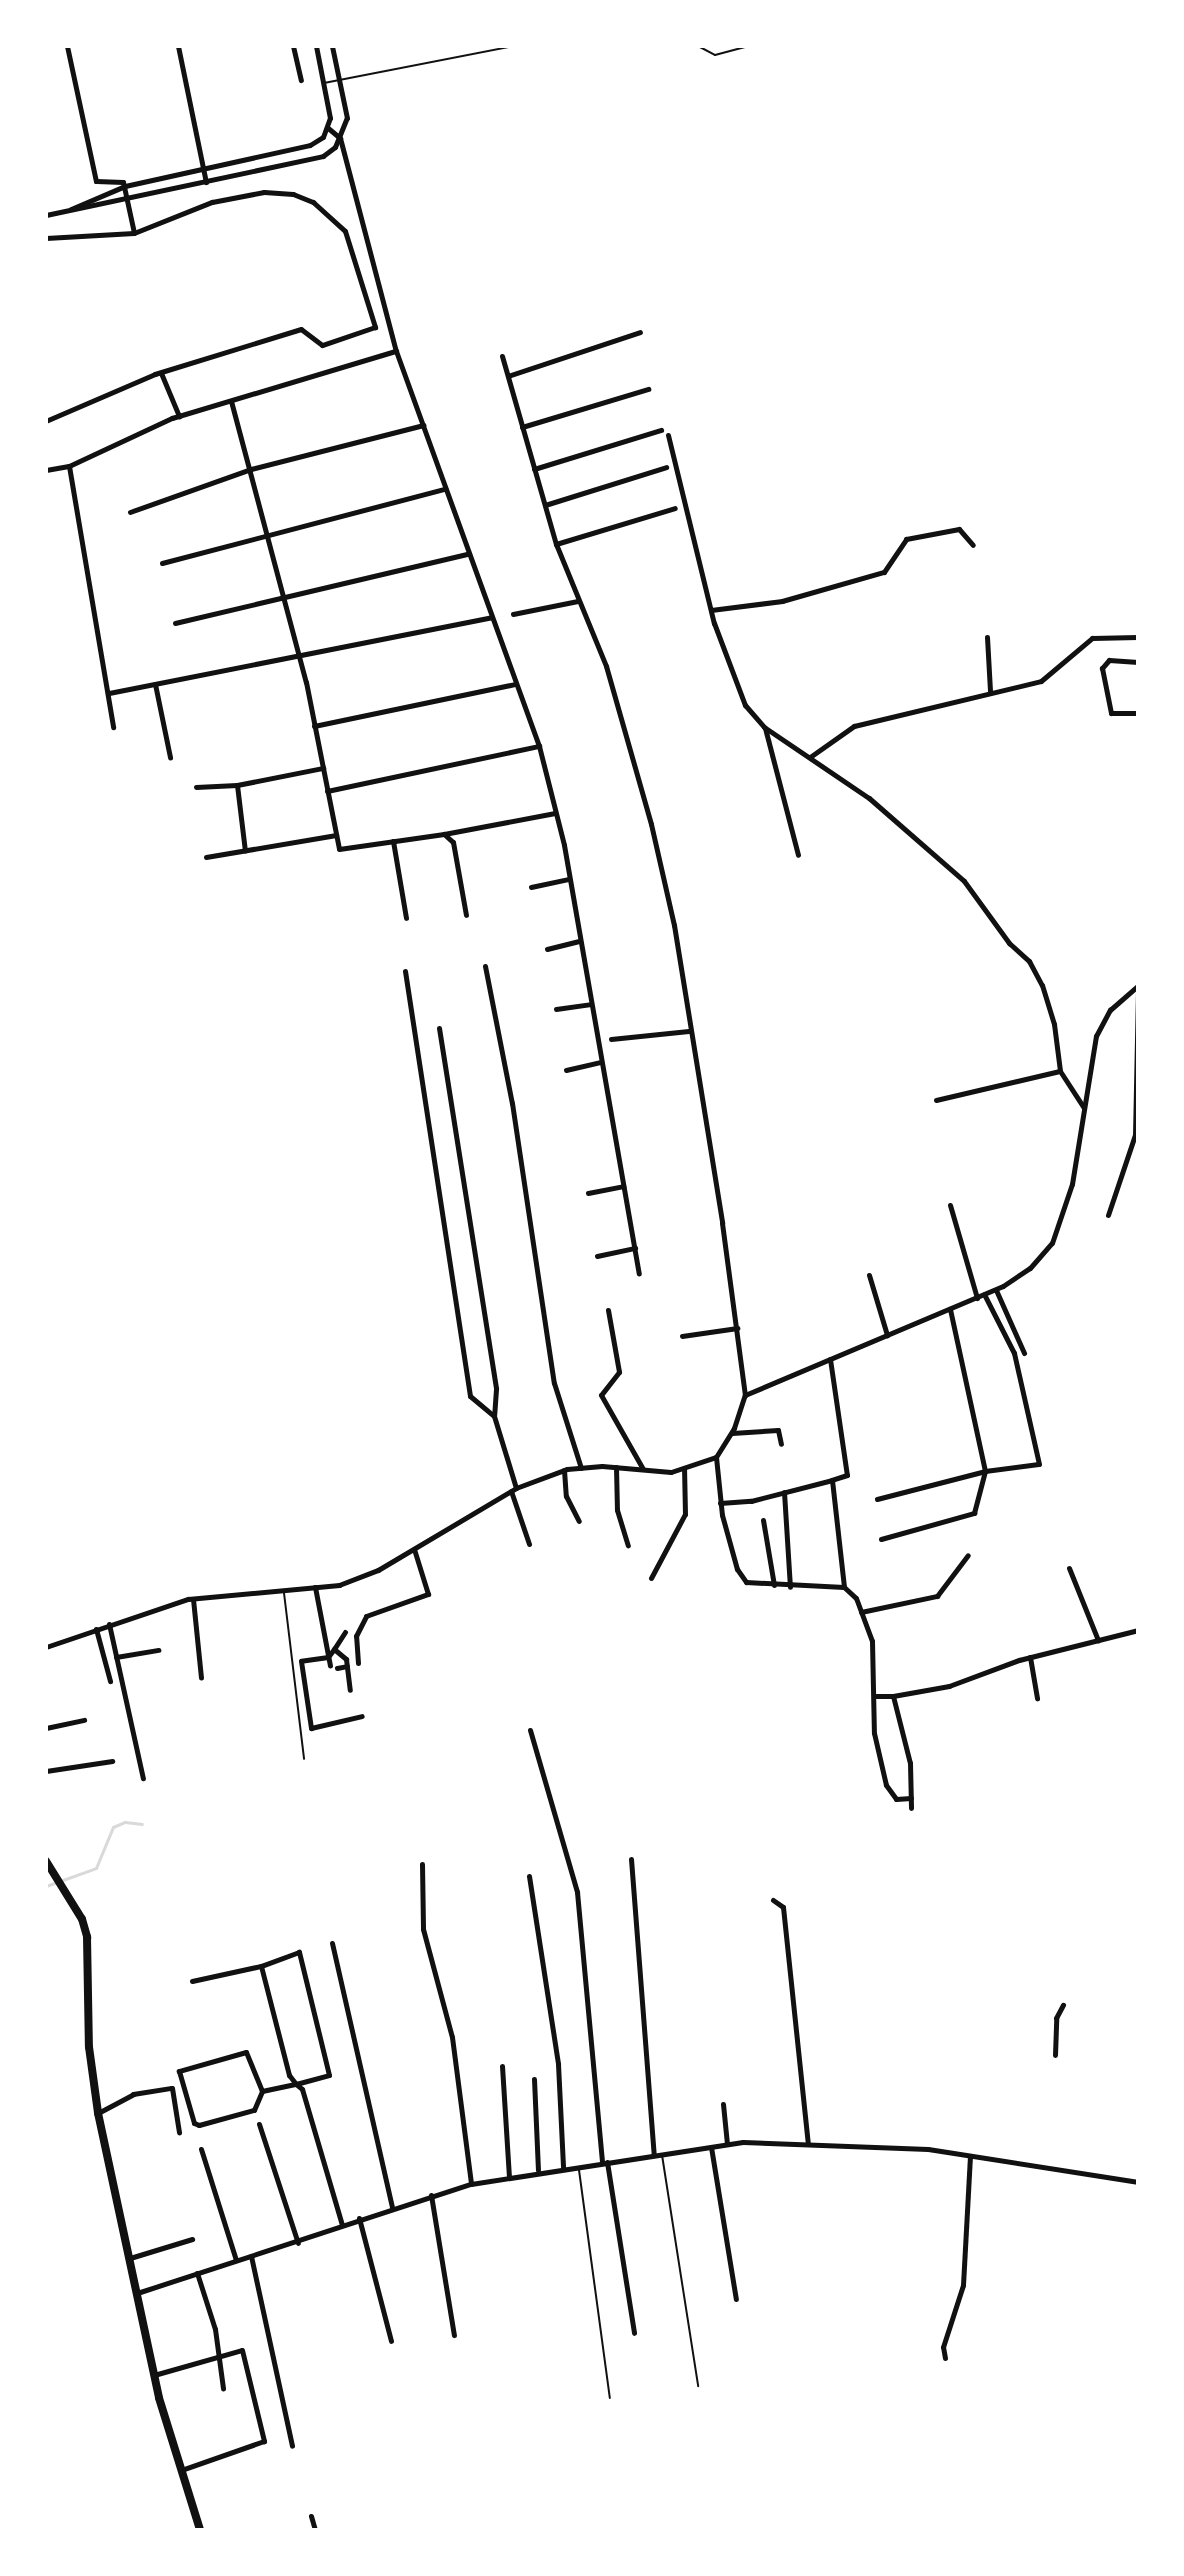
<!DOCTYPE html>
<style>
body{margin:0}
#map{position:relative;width:1184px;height:2576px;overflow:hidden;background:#fff;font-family:Roboto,sans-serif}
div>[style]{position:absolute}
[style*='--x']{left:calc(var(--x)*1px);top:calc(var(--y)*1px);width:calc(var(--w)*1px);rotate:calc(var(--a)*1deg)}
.stream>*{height:3px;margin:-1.5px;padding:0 1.5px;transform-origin:1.5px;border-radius:1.5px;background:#d9d9d9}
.service>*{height:2px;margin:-1px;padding:0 1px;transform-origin:1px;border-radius:1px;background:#111}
.minor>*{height:5px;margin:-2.5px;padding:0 2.5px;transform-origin:2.5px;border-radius:2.5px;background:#111}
.primary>*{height:8px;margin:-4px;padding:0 4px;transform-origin:4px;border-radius:4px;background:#111}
span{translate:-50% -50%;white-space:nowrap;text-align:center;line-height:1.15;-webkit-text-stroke:6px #fff;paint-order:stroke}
.frame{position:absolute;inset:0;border:48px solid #fff;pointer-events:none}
</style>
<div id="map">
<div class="stream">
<div style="--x:46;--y:1886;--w:53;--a:-19.8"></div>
<div style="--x:96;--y:1868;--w:44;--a:-67.5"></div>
<div style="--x:113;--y:1827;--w:13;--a:-23"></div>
<div style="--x:125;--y:1822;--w:17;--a:7"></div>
</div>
<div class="service">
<div style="--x:698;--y:46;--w:19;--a:28"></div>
<div style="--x:715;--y:55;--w:35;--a:-15"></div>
<div style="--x:324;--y:83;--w:194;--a:-11"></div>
<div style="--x:284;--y:1593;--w:167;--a:83.1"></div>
<div style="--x:662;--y:2155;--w:234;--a:81.1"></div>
<div style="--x:579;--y:2170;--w:230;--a:82.3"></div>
</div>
<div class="minor">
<div style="--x:67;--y:46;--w:138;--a:77.9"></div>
<div style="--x:96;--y:181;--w:27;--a:2"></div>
<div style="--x:123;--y:182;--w:52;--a:77.8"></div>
<div style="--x:178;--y:46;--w:139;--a:78.4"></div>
<div style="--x:293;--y:46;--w:35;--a:77"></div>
<div style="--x:328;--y:128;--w:16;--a:40"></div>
<div style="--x:340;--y:138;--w:220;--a:75.3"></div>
<div style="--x:396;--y:351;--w:420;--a:70.1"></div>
<div style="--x:539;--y:746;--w:102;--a:75.8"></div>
<div style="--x:564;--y:845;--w:435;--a:80.1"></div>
<div style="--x:71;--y:209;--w:59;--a:-23.1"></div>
<div style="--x:125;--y:186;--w:189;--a:-12.5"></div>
<div style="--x:310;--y:145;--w:15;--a:-32"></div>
<div style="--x:323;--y:137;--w:20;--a:-70"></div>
<div style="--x:330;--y:118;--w:73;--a:-101"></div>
<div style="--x:46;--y:215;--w:283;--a:-12"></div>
<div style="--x:323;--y:156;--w:15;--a:-37"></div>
<div style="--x:335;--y:147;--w:31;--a:-68"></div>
<div style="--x:347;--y:118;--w:74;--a:-101.8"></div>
<div style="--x:46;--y:238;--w:88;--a:-3.3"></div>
<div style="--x:134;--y:233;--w:84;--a:-21.7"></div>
<div style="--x:212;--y:202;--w:53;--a:-10.9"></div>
<div style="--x:264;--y:192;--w:29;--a:4"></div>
<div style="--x:293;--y:194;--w:22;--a:22"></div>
<div style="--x:313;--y:202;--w:43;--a:42.2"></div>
<div style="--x:345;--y:231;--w:101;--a:72.6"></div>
<div style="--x:375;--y:327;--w:56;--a:161.2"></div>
<div style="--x:322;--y:345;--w:26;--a:-143"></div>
<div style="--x:301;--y:329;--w:153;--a:162.9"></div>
<div style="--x:155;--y:374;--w:119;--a:156.7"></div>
<div style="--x:502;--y:356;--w:196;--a:74"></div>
<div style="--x:556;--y:544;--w:132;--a:67.7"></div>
<div style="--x:606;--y:666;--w:164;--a:74.1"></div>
<div style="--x:651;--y:824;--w:104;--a:77.2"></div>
<div style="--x:674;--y:925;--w:302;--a:80.8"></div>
<div style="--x:722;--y:1223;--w:174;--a:82.4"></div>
<div style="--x:161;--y:373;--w:47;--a:67.3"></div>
<div style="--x:508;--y:376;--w:139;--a:-18.4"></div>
<div style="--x:231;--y:401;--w:291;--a:75.1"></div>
<div style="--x:306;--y:682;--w:170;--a:78.8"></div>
<div style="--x:339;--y:849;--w:106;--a:-8.1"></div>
<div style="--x:444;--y:834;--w:12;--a:42"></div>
<div style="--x:453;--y:842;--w:74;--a:79.9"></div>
<div style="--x:522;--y:427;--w:132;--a:-16.8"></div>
<div style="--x:668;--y:435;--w:194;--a:76.3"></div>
<div style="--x:714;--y:623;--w:88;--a:69.3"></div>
<div style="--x:745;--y:705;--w:29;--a:49"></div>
<div style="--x:764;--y:727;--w:127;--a:34.1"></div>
<div style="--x:869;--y:798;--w:126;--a:41.1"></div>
<div style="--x:964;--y:881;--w:77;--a:54"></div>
<div style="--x:1009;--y:943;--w:27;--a:42"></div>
<div style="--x:1029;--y:961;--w:27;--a:62"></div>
<div style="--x:1042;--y:985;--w:41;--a:72.9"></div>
<div style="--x:1054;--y:1024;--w:47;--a:82.7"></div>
<div style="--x:1060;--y:1071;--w:44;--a:57"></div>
<div style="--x:69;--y:466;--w:265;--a:80.4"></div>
<div style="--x:534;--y:469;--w:133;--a:-17.1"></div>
<div style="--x:46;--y:470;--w:23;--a:-10"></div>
<div style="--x:69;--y:466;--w:114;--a:-25"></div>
<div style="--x:172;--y:418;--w:234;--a:-16.7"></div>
<div style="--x:545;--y:505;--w:127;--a:-17.4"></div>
<div style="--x:130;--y:512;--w:128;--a:-19.6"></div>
<div style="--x:251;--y:469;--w:178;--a:-14.3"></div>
<div style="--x:556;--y:544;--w:124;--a:-16.8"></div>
<div style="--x:162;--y:563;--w:293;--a:-14.7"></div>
<div style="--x:711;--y:610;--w:72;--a:-7.2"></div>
<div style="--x:782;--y:601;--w:106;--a:-15.9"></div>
<div style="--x:884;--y:572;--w:40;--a:-56"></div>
<div style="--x:906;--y:539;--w:54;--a:-10.7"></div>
<div style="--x:959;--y:529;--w:21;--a:49"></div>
<div style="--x:513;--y:614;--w:66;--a:-11.3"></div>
<div style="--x:175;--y:623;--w:301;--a:-13.3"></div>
<div style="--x:987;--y:637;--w:54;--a:86.8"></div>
<div style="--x:1138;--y:662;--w:29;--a:-176"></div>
<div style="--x:1109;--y:660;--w:11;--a:131"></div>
<div style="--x:1102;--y:668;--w:46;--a:78.7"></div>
<div style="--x:1111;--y:713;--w:27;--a:0"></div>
<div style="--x:155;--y:684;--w:75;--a:78.4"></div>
<div style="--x:109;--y:693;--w:390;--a:-11.2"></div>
<div style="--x:314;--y:726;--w:205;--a:-11.8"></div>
<div style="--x:765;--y:728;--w:131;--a:75.4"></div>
<div style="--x:810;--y:757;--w:54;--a:-35.2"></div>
<div style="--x:854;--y:726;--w:192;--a:-13.5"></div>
<div style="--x:1041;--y:681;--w:67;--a:-40.1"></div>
<div style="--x:1092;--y:638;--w:46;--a:-1.2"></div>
<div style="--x:237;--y:785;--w:66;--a:83.1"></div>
<div style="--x:196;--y:787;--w:41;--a:-2.8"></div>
<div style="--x:237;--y:785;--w:88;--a:-11.2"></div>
<div style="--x:327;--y:791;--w:217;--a:-12"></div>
<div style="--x:444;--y:834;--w:113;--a:-10.7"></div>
<div style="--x:393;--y:841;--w:78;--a:80.4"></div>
<div style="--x:206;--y:857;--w:132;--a:-9.6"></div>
<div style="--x:531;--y:887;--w:39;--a:-12"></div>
<div style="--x:547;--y:949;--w:32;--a:-14"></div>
<div style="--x:485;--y:966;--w:140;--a:78.9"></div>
<div style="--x:512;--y:1103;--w:283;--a:81.5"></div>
<div style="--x:554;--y:1383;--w:89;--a:72.4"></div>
<div style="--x:405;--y:971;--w:430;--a:81.3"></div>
<div style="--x:470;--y:1396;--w:31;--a:40"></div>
<div style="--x:494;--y:1416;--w:75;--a:73"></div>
<div style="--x:556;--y:1009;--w:35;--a:-8"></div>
<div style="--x:439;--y:1028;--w:365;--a:81"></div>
<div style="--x:496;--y:1389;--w:26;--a:94"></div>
<div style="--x:611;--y:1039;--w:78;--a:-5.9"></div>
<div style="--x:566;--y:1070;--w:36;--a:-13"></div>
<div style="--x:936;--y:1100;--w:127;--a:-13.2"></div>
<div style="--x:588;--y:1193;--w:36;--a:-11"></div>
<div style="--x:950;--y:1205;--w:97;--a:73.8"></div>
<div style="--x:1108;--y:1215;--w:84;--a:-71.4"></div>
<div style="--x:1135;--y:1135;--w:148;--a:-88.8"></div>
<div style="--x:597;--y:1256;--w:39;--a:-12"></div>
<div style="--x:869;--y:1275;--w:63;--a:73.3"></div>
<div style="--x:996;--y:1290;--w:69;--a:66"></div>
<div style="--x:608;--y:1310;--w:63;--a:79.9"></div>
<div style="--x:619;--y:1372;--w:29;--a:128"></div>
<div style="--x:601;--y:1395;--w:85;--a:60.4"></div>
<div style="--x:682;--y:1336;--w:56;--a:-8.3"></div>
<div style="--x:830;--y:1359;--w:117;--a:81.7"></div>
<div style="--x:847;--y:1475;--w:16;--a:162"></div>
<div style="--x:832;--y:1480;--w:108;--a:83.6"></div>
<div style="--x:844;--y:1587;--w:16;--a:43"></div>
<div style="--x:856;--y:1598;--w:46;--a:69.6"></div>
<div style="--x:872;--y:1641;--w:92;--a:88.8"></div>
<div style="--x:874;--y:1733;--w:53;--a:77"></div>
<div style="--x:886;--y:1785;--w:17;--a:54"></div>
<div style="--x:896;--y:1799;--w:15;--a:-4"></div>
<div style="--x:732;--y:1433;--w:46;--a:-3.7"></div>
<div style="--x:778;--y:1430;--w:14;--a:78"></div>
<div style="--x:716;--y:1457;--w:58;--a:84.1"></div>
<div style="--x:722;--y:1515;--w:56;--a:74.5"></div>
<div style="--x:737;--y:1569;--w:16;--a:55"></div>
<div style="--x:746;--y:1582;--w:98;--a:2.9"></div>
<div style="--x:616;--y:1467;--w:43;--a:88.7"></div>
<div style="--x:617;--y:1510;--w:37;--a:73"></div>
<div style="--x:564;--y:1470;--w:26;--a:86"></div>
<div style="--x:566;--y:1496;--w:28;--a:63"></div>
<div style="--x:511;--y:1491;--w:56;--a:71.2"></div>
<div style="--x:784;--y:1492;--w:95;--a:86.4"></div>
<div style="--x:877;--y:1499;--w:112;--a:-14.5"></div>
<div style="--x:985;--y:1471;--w:54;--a:-7.4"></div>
<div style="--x:1039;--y:1464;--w:114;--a:-102.7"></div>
<div style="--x:1014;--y:1353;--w:66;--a:-117"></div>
<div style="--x:720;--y:1503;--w:31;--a:-4"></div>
<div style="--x:751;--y:1501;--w:84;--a:-14.5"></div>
<div style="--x:763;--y:1520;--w:66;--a:80.4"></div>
<div style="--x:881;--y:1539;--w:97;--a:-15.6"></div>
<div style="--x:974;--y:1513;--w:43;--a:-75.3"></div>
<div style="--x:985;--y:1471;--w:166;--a:-102.2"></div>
<div style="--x:1069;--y:1568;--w:78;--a:68.1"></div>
<div style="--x:651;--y:1578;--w:72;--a:-62"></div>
<div style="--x:685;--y:1514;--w:46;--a:-91.2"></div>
<div style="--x:315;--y:1587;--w:80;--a:79.2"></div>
<div style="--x:193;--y:1599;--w:79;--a:84.2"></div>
<div style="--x:861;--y:1612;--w:78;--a:-11.9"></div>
<div style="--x:937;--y:1596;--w:51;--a:-52.9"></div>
<div style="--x:109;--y:1624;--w:158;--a:77.6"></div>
<div style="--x:96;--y:1629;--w:54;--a:74.9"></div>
<div style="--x:345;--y:1632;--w:20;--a:123"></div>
<div style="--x:334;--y:1649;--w:16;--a:40"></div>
<div style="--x:346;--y:1659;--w:31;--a:83"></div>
<div style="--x:46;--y:1647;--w:150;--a:-18.7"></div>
<div style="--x:188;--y:1599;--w:152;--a:-5.3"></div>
<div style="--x:339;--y:1585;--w:42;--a:-21"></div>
<div style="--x:378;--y:1570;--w:161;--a:-30.7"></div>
<div style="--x:516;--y:1488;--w:54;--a:-20.4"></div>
<div style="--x:567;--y:1469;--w:35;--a:-5"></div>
<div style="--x:602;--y:1466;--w:69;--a:5"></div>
<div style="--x:671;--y:1472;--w:47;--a:-18.4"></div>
<div style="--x:716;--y:1457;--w:34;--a:-58"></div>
<div style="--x:734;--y:1428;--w:35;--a:-72"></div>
<div style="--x:745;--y:1395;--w:280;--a:-22.9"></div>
<div style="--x:1003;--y:1286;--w:32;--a:-34"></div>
<div style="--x:1030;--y:1268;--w:33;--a:-49"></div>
<div style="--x:1052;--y:1243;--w:62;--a:-71.3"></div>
<div style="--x:1072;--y:1184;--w:150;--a:-80.8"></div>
<div style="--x:1096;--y:1036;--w:30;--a:-62"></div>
<div style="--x:1110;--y:1010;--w:37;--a:-41"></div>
<div style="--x:334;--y:1649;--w:10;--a:127"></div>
<div style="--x:328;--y:1657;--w:27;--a:172"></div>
<div style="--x:301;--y:1661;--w:68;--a:81.5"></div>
<div style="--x:311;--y:1728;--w:52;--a:-13.2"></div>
<div style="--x:116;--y:1657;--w:43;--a:-9.5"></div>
<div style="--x:1030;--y:1657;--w:42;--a:80.3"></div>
<div style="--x:358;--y:1663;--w:27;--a:-94"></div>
<div style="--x:356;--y:1636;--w:22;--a:-63"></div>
<div style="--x:366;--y:1616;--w:66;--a:-19.5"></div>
<div style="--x:428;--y:1594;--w:47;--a:-107.3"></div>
<div style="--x:337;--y:1668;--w:10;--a:-11"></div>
<div style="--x:876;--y:1696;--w:17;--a:0"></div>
<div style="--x:893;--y:1696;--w:69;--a:75.8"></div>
<div style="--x:910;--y:1763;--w:45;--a:88.7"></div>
<div style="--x:893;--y:1696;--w:57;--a:-10.1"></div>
<div style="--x:949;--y:1686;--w:75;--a:-20.4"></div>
<div style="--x:1019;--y:1660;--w:123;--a:-14.1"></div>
<div style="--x:46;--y:1728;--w:39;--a:-12"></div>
<div style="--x:530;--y:1730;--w:169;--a:73.8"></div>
<div style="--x:577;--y:1892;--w:271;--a:84.7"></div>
<div style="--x:46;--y:1771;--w:67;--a:-8.6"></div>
<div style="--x:631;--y:1859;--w:297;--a:85.6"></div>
<div style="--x:422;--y:1864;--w:65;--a:89.1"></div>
<div style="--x:423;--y:1929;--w:112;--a:75"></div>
<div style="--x:452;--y:2037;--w:148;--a:82.6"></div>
<div style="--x:529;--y:1876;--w:190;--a:81.2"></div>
<div style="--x:558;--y:2064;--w:103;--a:87.2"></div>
<div style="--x:773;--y:1900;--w:12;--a:35"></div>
<div style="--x:783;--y:1907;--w:238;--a:84"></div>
<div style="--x:332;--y:1943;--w:271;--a:77.2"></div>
<div style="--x:192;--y:1981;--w:71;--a:-12.3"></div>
<div style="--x:1055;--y:2055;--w:37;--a:-88"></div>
<div style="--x:1056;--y:2018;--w:15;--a:-62"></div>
<div style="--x:502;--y:2066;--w:110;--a:86.4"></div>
<div style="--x:534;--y:2079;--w:91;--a:87.5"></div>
<div style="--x:262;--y:2091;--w:42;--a:-112.3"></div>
<div style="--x:246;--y:2052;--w:70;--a:164.2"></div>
<div style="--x:179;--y:2071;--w:54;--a:73.9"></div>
<div style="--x:194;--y:2123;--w:5;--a:22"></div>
<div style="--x:199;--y:2125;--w:57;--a:-15.3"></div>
<div style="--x:254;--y:2110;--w:21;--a:-67"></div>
<div style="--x:262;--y:2091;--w:35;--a:-12"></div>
<div style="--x:296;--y:2084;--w:34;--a:-15"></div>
<div style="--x:329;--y:2075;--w:127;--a:-103.7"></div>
<div style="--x:299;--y:1952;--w:40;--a:159.8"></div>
<div style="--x:261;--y:1966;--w:113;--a:75.6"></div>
<div style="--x:289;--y:2075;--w:11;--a:52"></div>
<div style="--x:296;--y:2084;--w:8;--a:40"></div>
<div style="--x:302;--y:2089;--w:142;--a:73.6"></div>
<div style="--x:723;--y:2104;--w:40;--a:84.3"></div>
<div style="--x:98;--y:2113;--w:40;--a:-28"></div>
<div style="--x:133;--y:2094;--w:39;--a:-9"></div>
<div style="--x:172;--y:2088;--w:45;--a:81"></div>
<div style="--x:259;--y:2124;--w:125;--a:71.9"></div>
<div style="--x:711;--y:2147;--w:154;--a:80.7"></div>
<div style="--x:201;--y:2149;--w:116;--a:72.5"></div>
<div style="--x:607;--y:2162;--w:173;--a:81"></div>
<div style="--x:431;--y:2195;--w:142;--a:80.7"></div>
<div style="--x:359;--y:2218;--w:127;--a:75.4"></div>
<div style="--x:251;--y:2256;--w:194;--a:77.8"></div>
<div style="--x:130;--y:2258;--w:65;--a:-17"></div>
<div style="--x:197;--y:2273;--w:59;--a:72.2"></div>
<div style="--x:215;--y:2329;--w:60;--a:82.3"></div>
<div style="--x:137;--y:2293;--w:351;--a:-18.1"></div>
<div style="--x:471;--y:2184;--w:275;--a:-8.8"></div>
<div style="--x:743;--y:2142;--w:185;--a:2.2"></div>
<div style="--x:928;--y:2149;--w:213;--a:8.9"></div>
<div style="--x:945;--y:2358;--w:11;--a:-100"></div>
<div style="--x:943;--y:2347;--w:65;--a:-72.1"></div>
<div style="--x:963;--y:2285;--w:129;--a:-86.9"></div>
<div style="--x:154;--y:2375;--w:91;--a:-15.9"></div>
<div style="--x:242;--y:2350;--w:94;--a:76.4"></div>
<div style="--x:264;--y:2441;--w:88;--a:160.7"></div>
<div style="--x:311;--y:2516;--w:15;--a:74"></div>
</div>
<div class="primary">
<div style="--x:46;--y:1861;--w:68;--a:58.2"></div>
<div style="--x:82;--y:1919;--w:19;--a:74"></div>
<div style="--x:87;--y:1937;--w:110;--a:89"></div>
<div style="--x:89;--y:2047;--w:67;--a:82.2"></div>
<div style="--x:98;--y:2113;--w:291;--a:77.9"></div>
<div style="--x:159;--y:2398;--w:138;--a:72.7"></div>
</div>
<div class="frame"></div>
</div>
